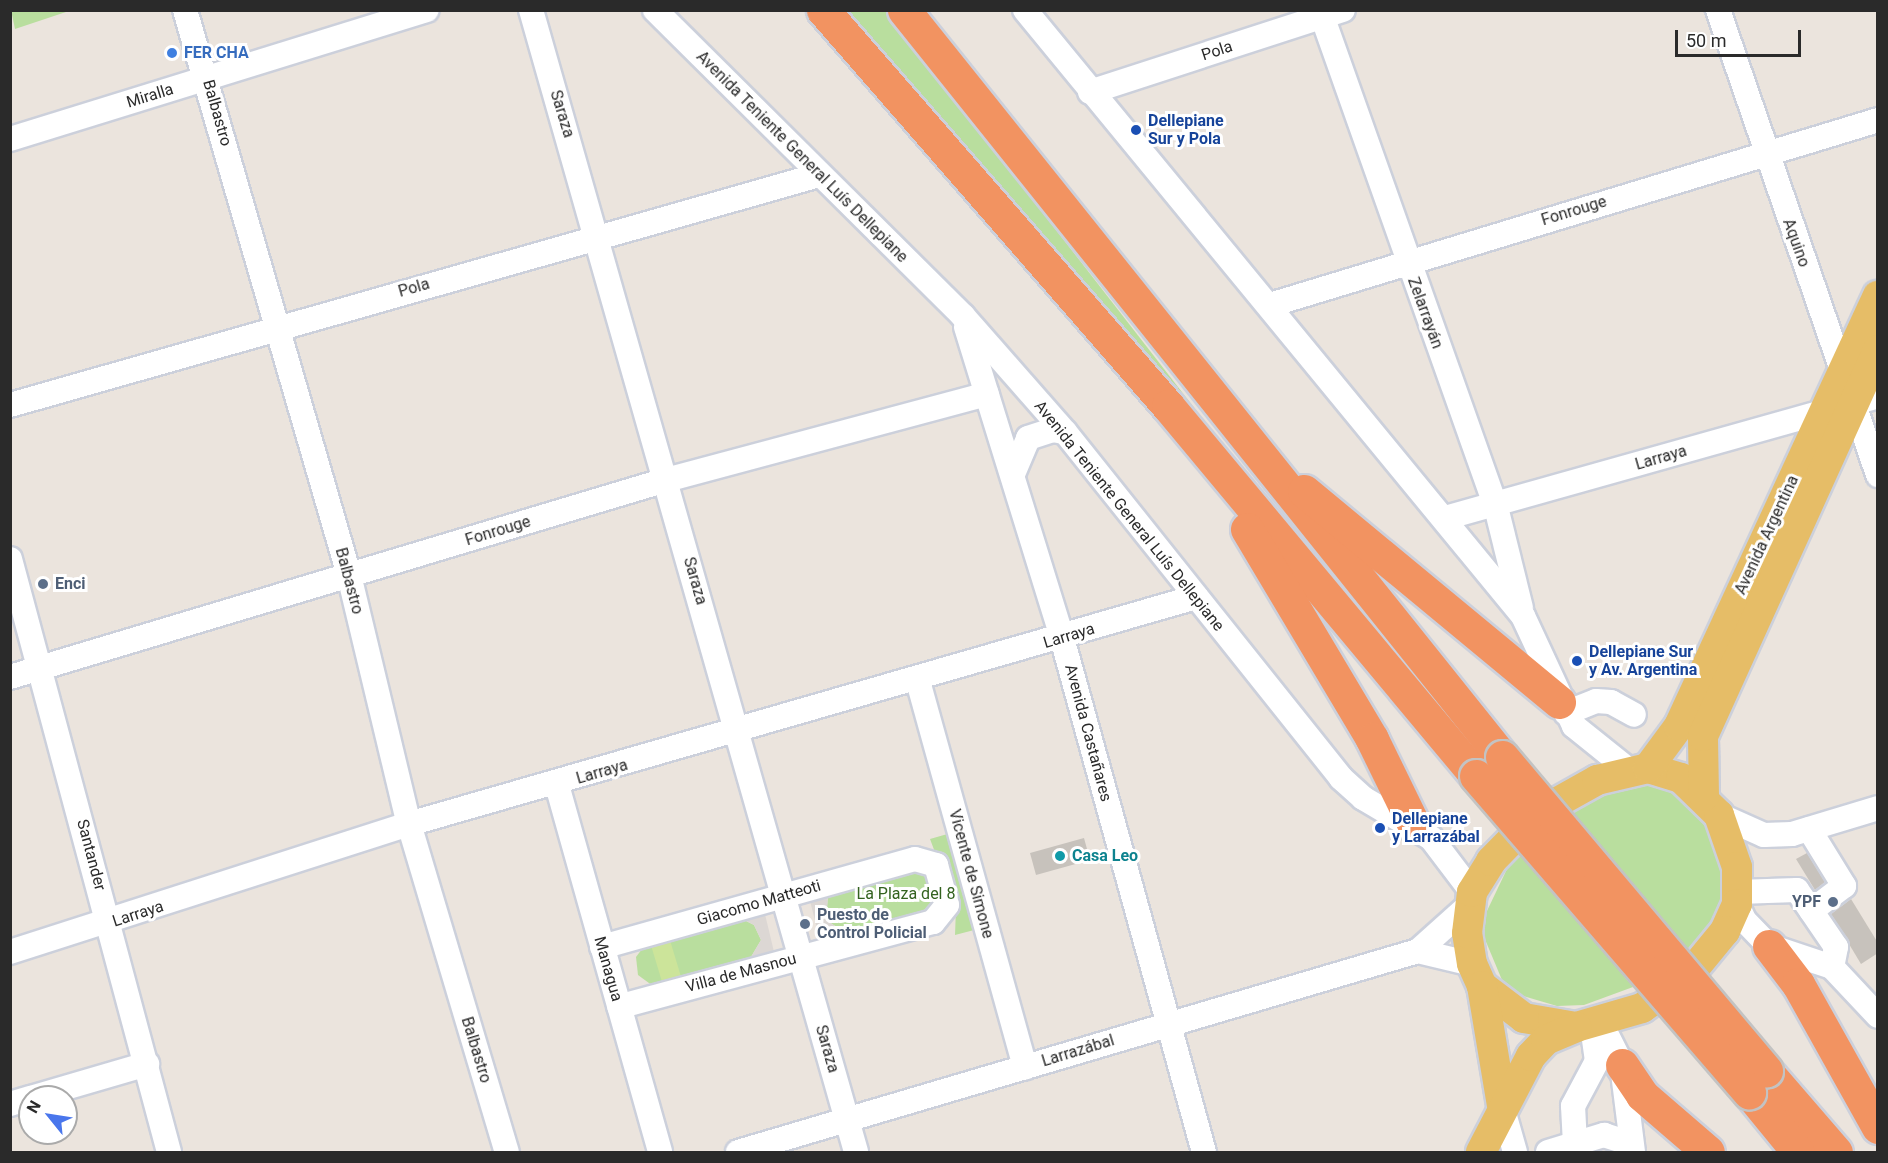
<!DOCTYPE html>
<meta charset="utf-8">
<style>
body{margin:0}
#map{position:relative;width:1888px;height:1163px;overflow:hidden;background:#ebe4dd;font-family:Roboto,sans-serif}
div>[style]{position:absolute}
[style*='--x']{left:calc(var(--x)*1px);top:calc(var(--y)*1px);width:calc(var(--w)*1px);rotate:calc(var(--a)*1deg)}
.green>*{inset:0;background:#b9de9e}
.pitch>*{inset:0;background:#cce49a}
.plaza>*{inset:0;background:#dcd7d4}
.building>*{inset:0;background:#c7c2bc}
.roads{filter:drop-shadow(2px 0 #ccd0db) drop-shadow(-2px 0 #ccd0db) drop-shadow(0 2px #ccd0db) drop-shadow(0 -2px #ccd0db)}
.minor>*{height:24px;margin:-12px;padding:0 12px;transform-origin:12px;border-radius:12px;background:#fff}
.major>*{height:30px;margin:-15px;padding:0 15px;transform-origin:15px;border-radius:15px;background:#e6bd67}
.highway>*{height:33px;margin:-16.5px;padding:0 16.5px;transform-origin:16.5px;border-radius:16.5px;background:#f29361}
.bridges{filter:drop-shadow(2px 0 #c3c3c3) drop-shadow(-2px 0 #c3c3c3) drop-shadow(0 2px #c3c3c3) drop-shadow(0 -2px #c3c3c3)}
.highway-bridge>*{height:33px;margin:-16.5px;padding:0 16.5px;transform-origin:16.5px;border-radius:16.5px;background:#f29361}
.dots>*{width:16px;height:16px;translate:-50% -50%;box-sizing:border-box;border:3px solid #fff;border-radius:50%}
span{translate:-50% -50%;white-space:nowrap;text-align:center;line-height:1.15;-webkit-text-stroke:6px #fff;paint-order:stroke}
.street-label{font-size:16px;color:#2a2a2a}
.shop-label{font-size:16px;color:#366cbe;font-weight:700}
.left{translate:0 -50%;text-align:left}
.transit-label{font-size:16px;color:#164399;font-weight:700}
.service-label{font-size:16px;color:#4e5e75;font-weight:700}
.right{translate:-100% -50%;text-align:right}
.culture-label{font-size:16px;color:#0d838f;font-weight:700}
.park-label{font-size:16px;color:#33621f}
.frame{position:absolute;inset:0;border:12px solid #2a2a2a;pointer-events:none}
.north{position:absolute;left:18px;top:1085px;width:60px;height:60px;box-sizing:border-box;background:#fff;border:2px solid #aaa;border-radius:50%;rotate:300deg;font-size:16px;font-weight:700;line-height:24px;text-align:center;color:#2a2a2a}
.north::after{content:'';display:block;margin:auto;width:21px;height:27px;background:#4976ec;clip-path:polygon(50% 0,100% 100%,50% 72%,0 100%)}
.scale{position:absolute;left:1675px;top:30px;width:126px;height:27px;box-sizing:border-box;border:3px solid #2a2a2a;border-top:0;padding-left:8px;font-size:18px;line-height:21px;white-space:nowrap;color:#2a2a2a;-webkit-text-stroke:4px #fff;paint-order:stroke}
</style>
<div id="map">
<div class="green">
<div style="clip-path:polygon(11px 10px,69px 10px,69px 11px,15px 29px)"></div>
<div style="clip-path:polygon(836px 11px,886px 11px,1206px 423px,1155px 369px)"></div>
<div style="clip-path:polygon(1652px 780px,1681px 792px,1710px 823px,1722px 851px,1727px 913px,1690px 962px,1562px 808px,1590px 795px)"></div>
<div style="clip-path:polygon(951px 833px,978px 929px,955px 935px,956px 908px,930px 839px)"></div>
<div style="clip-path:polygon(1517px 848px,1633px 987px,1584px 1005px,1557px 1006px,1523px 996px,1502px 980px,1484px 937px,1486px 913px)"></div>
<div style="clip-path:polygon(905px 868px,930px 878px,934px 897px,926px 911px,849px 935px,826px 920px,828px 896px)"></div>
<div style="clip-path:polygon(742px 919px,754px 925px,761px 940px,748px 962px,653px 986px,638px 975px,636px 957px,645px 945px)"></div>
</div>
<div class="pitch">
<div style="clip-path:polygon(669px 937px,682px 980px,663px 985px,650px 942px)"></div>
</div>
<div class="plaza">
<div style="clip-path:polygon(828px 896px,826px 920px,849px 935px,821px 944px,809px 897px)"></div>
<div style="clip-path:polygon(764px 910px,775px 956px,748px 962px,761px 940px,754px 925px,742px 919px)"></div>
</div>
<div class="building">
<div style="clip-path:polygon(1084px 838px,1090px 860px,1036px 875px,1030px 853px)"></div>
<div style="clip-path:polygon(1807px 853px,1825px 882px,1815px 890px,1796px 859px)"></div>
<div style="clip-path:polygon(1851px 899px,1878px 943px,1878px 953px,1861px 964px,1831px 914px)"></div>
</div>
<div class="roads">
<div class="minor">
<div style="--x:185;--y:10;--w:588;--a:73.81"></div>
<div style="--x:349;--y:575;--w:256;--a:76.5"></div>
<div style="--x:409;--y:824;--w:342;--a:73.4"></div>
<div style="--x:531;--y:10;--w:1187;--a:74.11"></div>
<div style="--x:655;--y:10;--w:434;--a:44.8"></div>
<div style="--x:963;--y:316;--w:154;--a:48.7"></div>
<div style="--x:1065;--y:432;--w:443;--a:51.4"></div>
<div style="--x:1341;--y:778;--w:30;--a:42"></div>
<div style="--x:1363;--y:798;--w:79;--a:30.5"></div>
<div style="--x:1431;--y:838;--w:68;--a:52.8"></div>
<div style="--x:1025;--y:10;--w:784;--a:50.59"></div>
<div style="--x:1523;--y:616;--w:121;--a:65.1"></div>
<div style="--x:1574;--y:726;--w:70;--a:38.7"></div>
<div style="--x:1320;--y:10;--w:527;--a:70.5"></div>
<div style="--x:1496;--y:507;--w:104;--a:76.1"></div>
<div style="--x:1718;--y:10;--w:492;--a:71"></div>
<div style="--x:1090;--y:92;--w:266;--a:-18"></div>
<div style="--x:10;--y:139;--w:436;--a:-17.2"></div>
<div style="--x:1270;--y:305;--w:636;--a:-16.92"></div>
<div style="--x:966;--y:327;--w:325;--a:72.8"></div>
<div style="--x:1062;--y:638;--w:533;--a:74.56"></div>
<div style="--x:10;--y:405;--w:841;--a:-15.87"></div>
<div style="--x:1013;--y:474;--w:39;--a:-67"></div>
<div style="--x:1028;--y:438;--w:25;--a:-18"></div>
<div style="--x:1052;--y:430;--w:13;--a:9"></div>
<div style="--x:1445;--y:518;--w:450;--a:-15.7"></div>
<div style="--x:10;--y:559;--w:614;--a:74.99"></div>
<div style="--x:10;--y:677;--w:685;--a:-16.72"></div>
<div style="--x:666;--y:480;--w:332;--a:-15"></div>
<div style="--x:918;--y:681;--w:401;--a:74.5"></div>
<div style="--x:1566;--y:713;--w:32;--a:-22"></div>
<div style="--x:1596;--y:701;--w:15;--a:4"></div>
<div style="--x:1611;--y:702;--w:26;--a:29"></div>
<div style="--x:557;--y:785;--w:381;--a:74.3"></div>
<div style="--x:1719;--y:815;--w:49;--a:24"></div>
<div style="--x:1764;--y:835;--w:28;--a:-2"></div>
<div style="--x:1792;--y:834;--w:90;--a:-16.8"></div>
<div style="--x:1809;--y:829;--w:67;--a:58.4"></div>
<div style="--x:1844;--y:886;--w:41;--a:142.9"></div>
<div style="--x:1738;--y:892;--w:59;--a:-1.9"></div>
<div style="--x:1797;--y:890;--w:69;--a:55.6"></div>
<div style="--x:1836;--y:947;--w:20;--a:101"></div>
<div style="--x:1737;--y:904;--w:17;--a:66"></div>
<div style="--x:1744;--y:920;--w:36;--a:46"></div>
<div style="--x:1769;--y:946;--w:66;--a:18.4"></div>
<div style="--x:1832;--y:967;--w:67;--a:46.8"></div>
<div style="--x:602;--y:947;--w:325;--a:-15.7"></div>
<div style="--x:915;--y:859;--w:22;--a:16"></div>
<div style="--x:936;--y:865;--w:41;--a:74.6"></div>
<div style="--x:947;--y:905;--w:22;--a:129"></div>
<div style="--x:933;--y:922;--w:325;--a:164.9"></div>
<div style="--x:1418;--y:951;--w:56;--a:13.5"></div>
<div style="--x:10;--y:952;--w:419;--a:-17.8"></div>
<div style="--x:409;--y:824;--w:819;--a:-16.09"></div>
<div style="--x:1601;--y:1023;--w:47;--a:63.4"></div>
<div style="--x:1622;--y:1065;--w:88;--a:82.8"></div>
<div style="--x:34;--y:1097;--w:118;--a:-16.3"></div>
<div style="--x:10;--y:1104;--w:21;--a:-17"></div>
<div style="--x:1502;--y:1106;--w:48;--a:74.2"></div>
<div style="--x:1575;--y:1144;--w:38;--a:-93"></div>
<div style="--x:1573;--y:1106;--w:51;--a:-61.9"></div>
<div style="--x:1597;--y:1061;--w:37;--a:-98"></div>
<div style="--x:738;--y:1152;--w:709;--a:-16.47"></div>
<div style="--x:1418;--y:951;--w:66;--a:-41.9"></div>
<div style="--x:1548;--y:1152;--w:59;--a:-16.9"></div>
<div style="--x:1604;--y:1135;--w:26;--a:18"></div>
</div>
<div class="major">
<div style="--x:1648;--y:768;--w:34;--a:17"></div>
<div style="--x:1681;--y:778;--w:53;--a:44.2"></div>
<div style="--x:1719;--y:815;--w:55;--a:70.9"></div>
<div style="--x:1737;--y:867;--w:37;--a:90"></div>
<div style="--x:1737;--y:904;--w:30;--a:114"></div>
<div style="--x:1725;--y:931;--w:57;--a:129.3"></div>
<div style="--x:1689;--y:975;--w:57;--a:144.9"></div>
<div style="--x:1642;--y:1008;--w:69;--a:163.9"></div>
<div style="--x:1576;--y:1027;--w:53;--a:-170.2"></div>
<div style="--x:1524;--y:1018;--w:53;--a:-142.7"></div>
<div style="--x:1482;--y:986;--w:24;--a:-114"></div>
<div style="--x:1472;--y:964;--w:31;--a:-99"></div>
<div style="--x:1467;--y:933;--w:41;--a:-83"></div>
<div style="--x:1472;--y:892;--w:36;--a:-58"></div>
<div style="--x:1491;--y:861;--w:67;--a:-45.6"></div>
<div style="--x:1538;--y:813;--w:68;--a:-29.2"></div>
<div style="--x:1597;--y:780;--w:52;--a:-13.2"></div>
<div style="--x:1648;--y:768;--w:52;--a:-53.6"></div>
<div style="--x:1679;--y:726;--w:474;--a:-65.2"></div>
<div style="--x:1704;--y:796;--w:60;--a:-91"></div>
<div style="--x:1703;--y:736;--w:424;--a:-65.6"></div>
<div style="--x:1482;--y:986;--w:122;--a:80.5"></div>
<div style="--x:1481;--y:1152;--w:108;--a:-62.5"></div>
<div style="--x:1531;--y:1056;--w:22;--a:-47"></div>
<div style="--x:1546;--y:1040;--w:33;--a:-23"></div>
</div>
<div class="highway">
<div style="--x:823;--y:10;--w:525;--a:48.94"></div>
<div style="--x:1168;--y:406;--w:481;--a:50.2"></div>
<div style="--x:904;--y:10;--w:957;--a:51.32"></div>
<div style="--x:1304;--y:491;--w:331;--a:39.6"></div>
<div style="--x:1247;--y:529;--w:244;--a:59.2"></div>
<div style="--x:1372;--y:739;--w:96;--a:64"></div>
<div style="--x:1769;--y:946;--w:48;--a:52.7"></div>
<div style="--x:1798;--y:984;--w:164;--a:60.8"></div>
<div style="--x:1622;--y:1065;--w:36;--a:56"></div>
<div style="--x:1642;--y:1095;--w:87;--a:40.8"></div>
<div style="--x:1766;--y:1071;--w:107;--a:49.2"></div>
<div style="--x:1749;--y:1092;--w:77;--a:50.8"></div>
</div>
</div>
<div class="bridges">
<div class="highway-bridge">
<div style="--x:1502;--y:757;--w:410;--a:49.9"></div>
<div style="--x:1476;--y:776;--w:418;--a:49.2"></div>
</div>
</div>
<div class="dots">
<div style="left:172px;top:53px;background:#3f7fe0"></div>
<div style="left:1136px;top:130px;background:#1a4fb4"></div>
<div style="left:43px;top:584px;background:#5c6f8a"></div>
<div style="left:1577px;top:661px;background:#1a4fb4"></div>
<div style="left:1380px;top:828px;background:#1a4fb4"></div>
<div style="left:1060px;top:856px;background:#0f9aa8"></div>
<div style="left:1833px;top:902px;background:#5c6f8a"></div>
<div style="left:805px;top:924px;background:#5c6f8a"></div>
</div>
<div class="street-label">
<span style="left:1217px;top:51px;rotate:-18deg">Pola</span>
<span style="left:150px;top:96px;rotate:-17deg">Miralla</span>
<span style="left:217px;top:113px;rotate:74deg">Balbastro</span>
<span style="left:562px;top:114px;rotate:73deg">Saraza</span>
<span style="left:802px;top:157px;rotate:45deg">Avenida Teniente General Luís Dellepiane</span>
<span style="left:1574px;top:211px;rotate:-17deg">Fonrouge</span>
<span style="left:1796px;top:243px;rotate:70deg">Aquino</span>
<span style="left:414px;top:288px;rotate:-16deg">Pola</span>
<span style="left:1425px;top:313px;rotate:70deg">Zelarrayán</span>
<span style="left:1661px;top:458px;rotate:-16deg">Larraya</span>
<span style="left:1129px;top:516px;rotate:51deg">Avenida Teniente General Luís Dellepiane</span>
<span style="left:498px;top:531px;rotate:-17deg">Fonrouge</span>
<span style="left:1767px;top:535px;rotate:-65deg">Avenida Argentina</span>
<span style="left:349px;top:581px;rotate:75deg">Balbastro</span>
<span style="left:695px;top:581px;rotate:74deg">Saraza</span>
<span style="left:1069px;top:636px;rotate:-17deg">Larraya</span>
<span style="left:1088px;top:733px;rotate:75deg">Avenida Castañares</span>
<span style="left:602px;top:772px;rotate:-16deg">Larraya</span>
<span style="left:91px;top:855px;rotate:75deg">Santander</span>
<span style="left:971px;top:874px;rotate:75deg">Vicente de Simone</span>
<span style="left:759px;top:903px;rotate:-16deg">Giacomo Matteoti</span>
<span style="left:138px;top:914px;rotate:-18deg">Larraya</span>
<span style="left:608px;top:969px;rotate:74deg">Managua</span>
<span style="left:741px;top:973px;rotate:-15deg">Villa de Masnou</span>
<span style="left:827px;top:1049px;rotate:74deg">Saraza</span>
<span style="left:476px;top:1050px;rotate:73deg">Balbastro</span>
<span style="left:1078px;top:1051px;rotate:-17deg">Larrazábal</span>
</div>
<div class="shop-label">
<span class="left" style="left:184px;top:53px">FER CHA</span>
</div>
<div class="transit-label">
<span class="left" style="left:1148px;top:130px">Dellepiane<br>Sur y Pola</span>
<span class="left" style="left:1589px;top:661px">Dellepiane Sur<br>y Av. Argentina</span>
<span class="left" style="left:1392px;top:828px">Dellepiane<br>y Larrazábal</span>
</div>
<div class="service-label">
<span class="left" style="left:55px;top:584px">Enci</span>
<span class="right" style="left:1821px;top:902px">YPF</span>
<span class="left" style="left:817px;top:924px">Puesto de<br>Control Policial</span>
</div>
<div class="culture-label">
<span class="left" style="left:1072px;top:856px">Casa Leo</span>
</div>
<div class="park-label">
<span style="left:906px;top:894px">La Plaza del 8</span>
</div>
<div class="frame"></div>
<div class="north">N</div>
<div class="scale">50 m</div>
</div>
